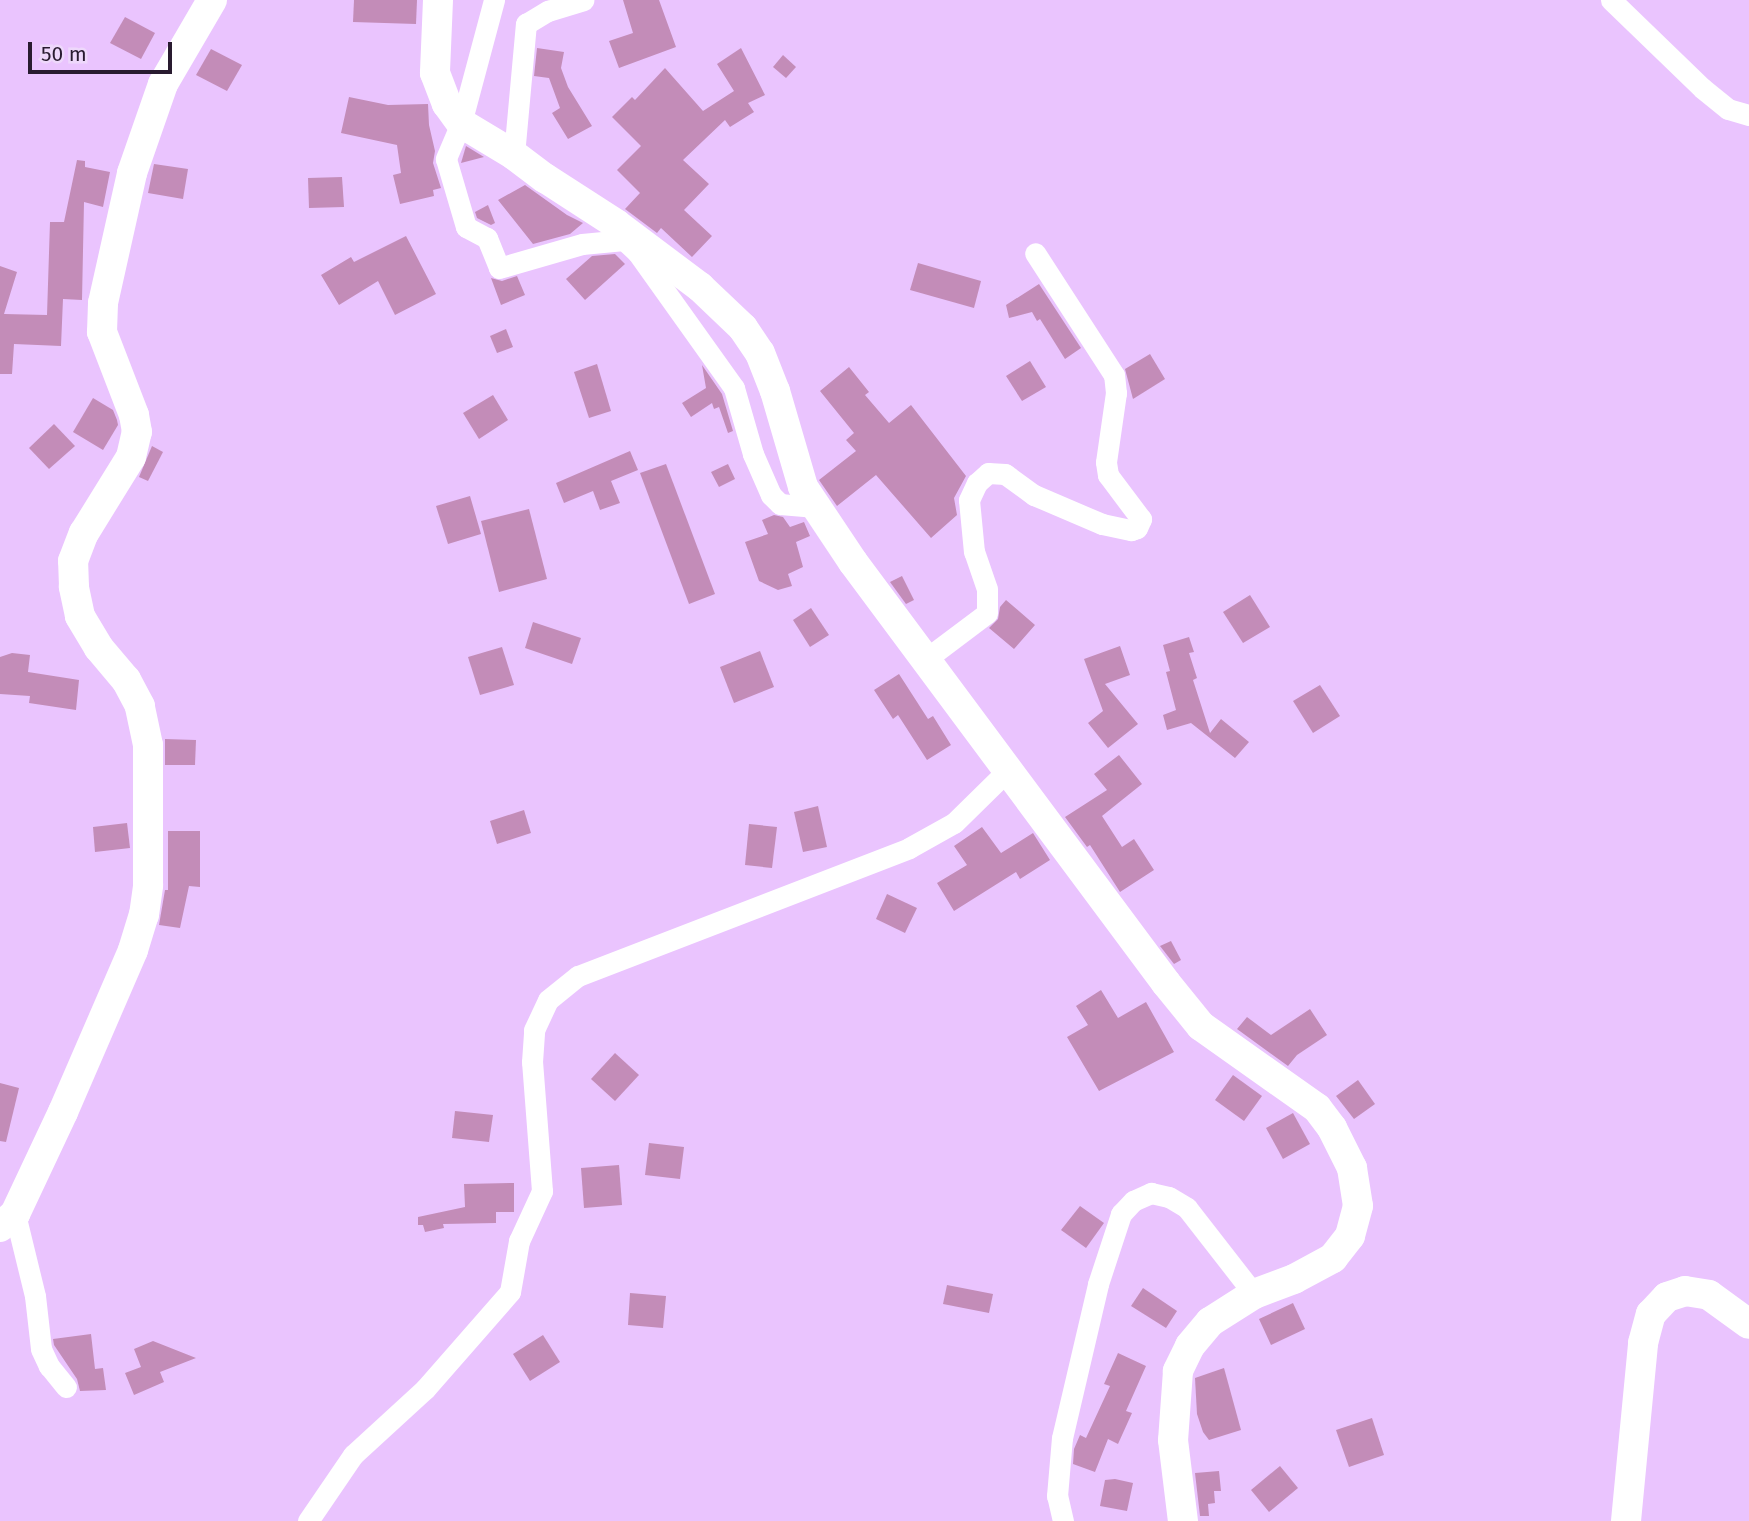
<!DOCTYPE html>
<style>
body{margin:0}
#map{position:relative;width:1749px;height:1521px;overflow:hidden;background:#eac4fe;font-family:"Fira Sans",sans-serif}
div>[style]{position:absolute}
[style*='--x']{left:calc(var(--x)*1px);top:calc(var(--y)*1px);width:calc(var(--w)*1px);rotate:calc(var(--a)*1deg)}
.building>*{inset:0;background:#c38cb8}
.street>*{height:21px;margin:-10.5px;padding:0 10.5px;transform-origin:10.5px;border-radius:10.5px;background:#fff}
.secondary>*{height:30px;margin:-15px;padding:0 15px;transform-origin:15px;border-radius:15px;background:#fff}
span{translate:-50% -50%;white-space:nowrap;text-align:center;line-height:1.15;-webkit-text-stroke:7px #eed8fb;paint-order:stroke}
.scale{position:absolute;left:28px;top:42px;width:144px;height:32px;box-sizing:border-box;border:4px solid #291b30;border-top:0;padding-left:9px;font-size:21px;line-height:24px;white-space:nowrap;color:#291b30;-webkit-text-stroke:5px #eed8fb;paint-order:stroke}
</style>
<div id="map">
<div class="building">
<div style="clip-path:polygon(354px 0,417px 0,416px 24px,353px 22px)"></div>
<div style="clip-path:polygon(623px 0,659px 0,676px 47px,619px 68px,609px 41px,633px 33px)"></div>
<div style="clip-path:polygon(125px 17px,155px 33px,141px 59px,110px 43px)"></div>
<div style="clip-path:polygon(537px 48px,564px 52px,561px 68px,568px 87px,592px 126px,568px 139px,552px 113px,560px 108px,549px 78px,534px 76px)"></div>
<div style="clip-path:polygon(741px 48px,765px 95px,748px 103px,754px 112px,730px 127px,725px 120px,683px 160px,709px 184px,684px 210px,712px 236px,692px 257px,661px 228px,657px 233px,625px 209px,640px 193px,617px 170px,641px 146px,612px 117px,632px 97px,635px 100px,665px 68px,703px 111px,734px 91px,717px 64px)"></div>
<div style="clip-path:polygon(211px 49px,242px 65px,227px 91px,196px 75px)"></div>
<div style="clip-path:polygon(783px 55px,796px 67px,786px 78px,773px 67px)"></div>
<div style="clip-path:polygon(349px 97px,388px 105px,428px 104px,429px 125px,435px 151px,433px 163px,441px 188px,433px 190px,434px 196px,400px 204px,393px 175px,401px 173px,397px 145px,341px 133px)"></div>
<div style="clip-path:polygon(466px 146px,484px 157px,461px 163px)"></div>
<div style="clip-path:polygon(77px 160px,85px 161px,85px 167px,110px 172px,103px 207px,84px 202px,82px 300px,63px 299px,61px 346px,14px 344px,12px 374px,0 374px,0 266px,17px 272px,4px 314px,47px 315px,50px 222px,64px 222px)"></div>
<div style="clip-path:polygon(154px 164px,188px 169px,183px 199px,148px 193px)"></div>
<div style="clip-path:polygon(342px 177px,344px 207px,309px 208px,308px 178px)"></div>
<div style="clip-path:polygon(525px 185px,567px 215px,583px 223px,570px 234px,533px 244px,498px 200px)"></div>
<div style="clip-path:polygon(488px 205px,495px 223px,491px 225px,477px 218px,475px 212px)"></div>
<div style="clip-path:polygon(406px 236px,436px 294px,395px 315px,378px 281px,339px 305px,321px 275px,351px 257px,354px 262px)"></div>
<div style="clip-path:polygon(615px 254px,625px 264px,585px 300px,566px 279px,592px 256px)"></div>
<div style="clip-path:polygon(918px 263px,981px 281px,974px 308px,910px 290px)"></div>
<div style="clip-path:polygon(517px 276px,525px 295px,501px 305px,491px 278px,502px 281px)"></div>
<div style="clip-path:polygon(1039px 284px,1081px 348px,1065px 359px,1040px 319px,1037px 321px,1032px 312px,1009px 318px,1006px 305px)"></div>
<div style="clip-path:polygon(506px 329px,513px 347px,497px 353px,490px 336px)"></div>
<div style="clip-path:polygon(1150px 354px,1165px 379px,1133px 399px,1125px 369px)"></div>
<div style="clip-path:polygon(1030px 361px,1046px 387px,1022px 401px,1006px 376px)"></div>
<div style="clip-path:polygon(597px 364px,611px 411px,589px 418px,574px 372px)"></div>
<div style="clip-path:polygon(702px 365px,722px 394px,733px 431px,728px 433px,719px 407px,714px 409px,712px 403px,691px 417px,682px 403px,706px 388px)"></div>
<div style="clip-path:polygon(849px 367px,869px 392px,865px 395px,889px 423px,911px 405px,966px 476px,954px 498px,957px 515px,931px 538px,876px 475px,837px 506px,819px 480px,856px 451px,846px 440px,854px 433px,820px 391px)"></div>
<div style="clip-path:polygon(493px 395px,508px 420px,479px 439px,463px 413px)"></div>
<div style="clip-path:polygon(93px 398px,113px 410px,117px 420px,118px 425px,103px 450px,73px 432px)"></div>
<div style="clip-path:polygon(54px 424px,75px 446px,49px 469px,29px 448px)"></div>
<div style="clip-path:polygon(152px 446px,163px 452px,148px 481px,139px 477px)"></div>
<div style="clip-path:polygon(630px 451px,638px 470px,611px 481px,620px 503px,600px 510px,593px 491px,564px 503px,556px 483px)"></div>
<div style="clip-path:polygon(666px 464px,715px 594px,689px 604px,640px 473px)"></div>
<div style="clip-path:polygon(728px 464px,735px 479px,719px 487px,711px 472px)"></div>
<div style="clip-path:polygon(470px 496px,481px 534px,448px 544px,436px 506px)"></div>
<div style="clip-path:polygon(529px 509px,547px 579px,499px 592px,481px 521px)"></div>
<div style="clip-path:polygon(774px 515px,783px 517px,790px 527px,804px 522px,810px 536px,796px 542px,803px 567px,788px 574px,792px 586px,778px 590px,759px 581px,745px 542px,768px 534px,762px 520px)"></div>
<div style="clip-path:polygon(902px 576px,914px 600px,906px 604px,890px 582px)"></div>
<div style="clip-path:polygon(1250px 595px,1270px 627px,1243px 643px,1223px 612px)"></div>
<div style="clip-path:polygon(1006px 600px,1035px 625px,1014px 649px,989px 628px,998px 619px,1000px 607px)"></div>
<div style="clip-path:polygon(811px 608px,829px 635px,810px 647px,793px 620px)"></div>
<div style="clip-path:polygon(533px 622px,581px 638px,572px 664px,525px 648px)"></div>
<div style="clip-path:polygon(1189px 637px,1194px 652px,1189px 653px,1197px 678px,1193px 680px,1210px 733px,1221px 719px,1249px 742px,1235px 758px,1191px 723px,1167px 730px,1163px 715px,1176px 710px,1166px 672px,1170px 671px,1163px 645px)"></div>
<div style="clip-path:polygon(1120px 646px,1130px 675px,1105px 684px,1138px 724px,1108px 748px,1088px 723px,1103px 711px,1084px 659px)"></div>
<div style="clip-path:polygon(502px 647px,514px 685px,480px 695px,468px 657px)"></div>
<div style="clip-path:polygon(760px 651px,774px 687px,734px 703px,720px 667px)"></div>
<div style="clip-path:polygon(12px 653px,30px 655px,28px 672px,79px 680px,76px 710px,29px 703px,30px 696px,0 694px,0 657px)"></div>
<div style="clip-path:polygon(899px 674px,928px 719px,933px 716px,951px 745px,927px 760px,898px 715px,893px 719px,874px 690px)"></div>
<div style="clip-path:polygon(1320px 685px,1340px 716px,1313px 733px,1293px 701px)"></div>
<div style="clip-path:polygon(165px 739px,196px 740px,195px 765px,165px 765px)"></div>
<div style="clip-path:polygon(1119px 755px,1142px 784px,1102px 816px,1122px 847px,1134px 839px,1154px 870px,1120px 892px,1090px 845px,1087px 847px,1065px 817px,1107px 790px,1094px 774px)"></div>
<div style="clip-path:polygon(818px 806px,827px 847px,803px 852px,794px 812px)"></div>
<div style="clip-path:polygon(524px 810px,531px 833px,497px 844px,490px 821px)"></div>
<div style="clip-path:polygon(127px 823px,130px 848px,95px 852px,93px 827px)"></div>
<div style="clip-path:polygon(749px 824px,777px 827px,772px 868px,745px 865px)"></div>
<div style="clip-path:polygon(982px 827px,1001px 853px,1033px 833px,1050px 860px,1020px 879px,1016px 872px,954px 911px,937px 883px,967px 865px,954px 846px)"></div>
<div style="clip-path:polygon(168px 831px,200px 831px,200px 887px,189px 886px,180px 928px,159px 925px,165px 890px,168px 890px)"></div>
<div style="clip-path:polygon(887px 894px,917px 908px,905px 933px,876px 919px)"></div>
<div style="clip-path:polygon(1171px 941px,1181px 960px,1174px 964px,1160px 946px)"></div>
<div style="clip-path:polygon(1101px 990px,1118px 1018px,1146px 1002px,1174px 1052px,1099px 1091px,1067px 1037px,1088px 1025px,1076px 1006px)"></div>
<div style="clip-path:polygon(1310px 1009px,1327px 1035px,1297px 1055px,1288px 1066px,1237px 1029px,1247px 1017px,1271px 1035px)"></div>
<div style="clip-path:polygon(615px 1053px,639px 1075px,615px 1101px,591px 1079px)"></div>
<div style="clip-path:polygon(1233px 1075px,1262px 1096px,1244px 1121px,1215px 1100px)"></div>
<div style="clip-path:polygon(1358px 1080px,1375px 1104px,1354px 1119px,1336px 1096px)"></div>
<div style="clip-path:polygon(0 1083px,19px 1088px,6px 1142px,0 1141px)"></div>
<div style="clip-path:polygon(455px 1111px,493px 1115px,489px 1142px,452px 1138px)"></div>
<div style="clip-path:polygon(1293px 1113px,1310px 1144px,1283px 1159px,1266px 1128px)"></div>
<div style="clip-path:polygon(649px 1143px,684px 1147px,680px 1179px,645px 1175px)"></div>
<div style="clip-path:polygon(619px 1165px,622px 1205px,584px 1208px,581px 1168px)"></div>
<div style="clip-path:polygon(514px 1183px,514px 1212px,496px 1212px,496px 1223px,443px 1224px,444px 1228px,425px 1232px,423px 1225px,418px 1225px,418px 1217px,465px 1207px,464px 1184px)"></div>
<div style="clip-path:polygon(1080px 1206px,1104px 1223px,1086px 1248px,1061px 1230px)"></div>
<div style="clip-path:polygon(947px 1285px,993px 1294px,989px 1313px,943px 1304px)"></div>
<div style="clip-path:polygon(1143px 1288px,1177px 1311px,1166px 1328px,1131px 1306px)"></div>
<div style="clip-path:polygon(630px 1293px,666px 1296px,663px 1328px,628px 1325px)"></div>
<div style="clip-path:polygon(1293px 1303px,1305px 1329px,1271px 1345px,1259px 1319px)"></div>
<div style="clip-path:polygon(91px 1334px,95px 1369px,103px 1368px,106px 1390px,80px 1391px,77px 1379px,54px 1345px,53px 1339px)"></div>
<div style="clip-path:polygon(543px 1335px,560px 1362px,530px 1381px,513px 1354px)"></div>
<div style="clip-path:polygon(153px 1341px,196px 1358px,160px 1372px,164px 1382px,134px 1395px,125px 1373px,141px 1367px,134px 1349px)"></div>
<div style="clip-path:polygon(1118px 1353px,1146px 1366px,1126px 1411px,1132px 1413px,1118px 1444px,1108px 1439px,1095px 1472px,1073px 1464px,1074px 1449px,1080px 1435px,1086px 1438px,1110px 1386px,1104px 1384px)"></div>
<div style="clip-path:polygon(1224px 1368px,1241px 1430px,1209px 1440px,1203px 1432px,1197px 1414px,1195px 1378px)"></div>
<div style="clip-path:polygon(1372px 1418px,1384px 1455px,1349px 1467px,1336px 1430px)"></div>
<div style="clip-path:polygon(1280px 1466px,1298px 1488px,1269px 1512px,1251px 1490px)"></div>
<div style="clip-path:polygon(1219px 1471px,1221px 1491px,1214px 1491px,1215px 1503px,1208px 1504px,1209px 1516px,1200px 1516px,1195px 1473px)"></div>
<div style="clip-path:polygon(1115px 1479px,1133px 1483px,1127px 1511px,1100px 1506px,1105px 1480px)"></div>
</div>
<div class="street">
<div style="--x:494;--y:0;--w:127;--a:105"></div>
<div style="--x:461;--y:123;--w:39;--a:113"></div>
<div style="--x:446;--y:159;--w:71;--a:73.6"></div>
<div style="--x:466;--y:227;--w:24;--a:28"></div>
<div style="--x:487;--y:238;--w:32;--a:68"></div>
<div style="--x:499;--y:268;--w:86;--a:-16.1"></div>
<div style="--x:582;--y:244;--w:42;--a:-5.4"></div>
<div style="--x:624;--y:240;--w:18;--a:43"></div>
<div style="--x:637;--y:252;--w:167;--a:54.5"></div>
<div style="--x:734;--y:388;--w:69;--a:73.9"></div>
<div style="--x:753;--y:454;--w:45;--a:66.3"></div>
<div style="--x:771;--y:495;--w:13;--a:45"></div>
<div style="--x:780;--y:504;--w:36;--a:5"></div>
<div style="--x:1611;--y:0;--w:127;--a:44"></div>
<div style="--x:1702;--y:88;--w:33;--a:39"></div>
<div style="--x:1728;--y:109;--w:22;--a:16"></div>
<div style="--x:514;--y:155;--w:132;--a:-84.8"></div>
<div style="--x:526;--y:24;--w:26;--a:-31"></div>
<div style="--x:548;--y:11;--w:37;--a:-17"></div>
<div style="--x:926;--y:659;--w:76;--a:-37"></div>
<div style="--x:987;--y:613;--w:24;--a:-90"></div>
<div style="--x:987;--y:589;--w:39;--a:-109"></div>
<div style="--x:974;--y:552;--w:52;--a:-95.5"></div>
<div style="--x:969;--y:500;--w:19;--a:-65"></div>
<div style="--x:977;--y:483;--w:15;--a:-42"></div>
<div style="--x:988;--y:473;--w:17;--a:3"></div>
<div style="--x:1005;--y:474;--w:36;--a:36"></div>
<div style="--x:1034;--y:495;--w:74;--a:23.1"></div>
<div style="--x:1102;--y:524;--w:30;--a:12"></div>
<div style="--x:1131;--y:530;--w:6;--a:-18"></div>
<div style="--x:1137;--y:528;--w:10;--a:-66"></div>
<div style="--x:1141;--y:519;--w:55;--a:-126.9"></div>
<div style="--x:1108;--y:475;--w:13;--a:-99"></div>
<div style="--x:1106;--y:462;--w:70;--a:-81.8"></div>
<div style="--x:1116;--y:393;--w:18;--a:-96"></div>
<div style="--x:1114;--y:375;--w:145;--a:-122.9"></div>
<div style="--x:15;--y:1214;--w:84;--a:76.3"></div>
<div style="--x:35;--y:1296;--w:53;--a:83.5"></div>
<div style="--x:41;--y:1349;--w:19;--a:65"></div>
<div style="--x:49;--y:1366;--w:27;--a:51"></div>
<div style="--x:308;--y:1521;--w:80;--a:-55.7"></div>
<div style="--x:353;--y:1455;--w:98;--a:-42.5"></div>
<div style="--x:425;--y:1389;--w:129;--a:-48.8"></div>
<div style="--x:510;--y:1292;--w:52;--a:-80"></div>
<div style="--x:519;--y:1241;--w:55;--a:-65.3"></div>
<div style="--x:542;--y:1191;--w:129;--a:-94.4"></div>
<div style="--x:532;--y:1062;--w:32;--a:-86"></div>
<div style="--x:534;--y:1030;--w:33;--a:-65"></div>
<div style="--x:548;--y:1000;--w:38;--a:-39"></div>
<div style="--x:578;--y:976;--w:355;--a:-21.1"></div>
<div style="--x:909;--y:848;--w:51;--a:-29.1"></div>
<div style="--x:954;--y:823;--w:76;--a:-44.5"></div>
<div style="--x:1063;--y:1521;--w:26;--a:-103"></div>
<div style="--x:1057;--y:1496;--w:58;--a:-85.1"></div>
<div style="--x:1062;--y:1438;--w:158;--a:-76.8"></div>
<div style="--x:1098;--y:1284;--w:74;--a:-71.8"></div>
<div style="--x:1121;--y:1214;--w:18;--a:-47"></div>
<div style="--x:1133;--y:1201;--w:20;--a:-24"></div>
<div style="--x:1151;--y:1193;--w:18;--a:13"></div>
<div style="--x:1169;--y:1197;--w:21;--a:31"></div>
<div style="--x:1187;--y:1208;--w:109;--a:52.1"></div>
</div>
<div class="secondary">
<div style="--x:438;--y:0;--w:73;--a:92.4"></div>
<div style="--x:435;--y:73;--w:33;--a:69"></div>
<div style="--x:447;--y:104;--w:24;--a:54"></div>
<div style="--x:461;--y:123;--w:62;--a:31.1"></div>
<div style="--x:514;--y:155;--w:39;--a:37"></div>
<div style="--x:545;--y:178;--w:85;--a:32.9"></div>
<div style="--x:616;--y:224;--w:105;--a:36.9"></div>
<div style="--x:700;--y:287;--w:59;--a:43.6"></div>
<div style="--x:743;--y:328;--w:30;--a:56"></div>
<div style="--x:760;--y:353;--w:41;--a:68.5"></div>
<div style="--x:775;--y:391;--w:100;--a:73.7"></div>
<div style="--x:803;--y:487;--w:90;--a:56.3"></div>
<div style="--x:853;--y:562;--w:525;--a:53.37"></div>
<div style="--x:1166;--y:983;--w:55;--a:50.9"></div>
<div style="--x:1201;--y:1026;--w:142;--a:35.3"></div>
<div style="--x:1317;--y:1108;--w:25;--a:53"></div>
<div style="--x:1332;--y:1128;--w:45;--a:63.4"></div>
<div style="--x:1352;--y:1168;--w:38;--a:81"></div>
<div style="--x:1358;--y:1206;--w:31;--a:105"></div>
<div style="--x:1350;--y:1236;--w:28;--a:128"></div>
<div style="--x:1333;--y:1258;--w:44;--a:151.7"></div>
<div style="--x:1294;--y:1279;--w:43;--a:159.4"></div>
<div style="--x:1254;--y:1294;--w:52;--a:147.5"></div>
<div style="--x:1210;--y:1322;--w:31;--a:130"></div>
<div style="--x:1190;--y:1346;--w:28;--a:116"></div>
<div style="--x:1178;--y:1371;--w:69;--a:94.1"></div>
<div style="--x:1173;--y:1440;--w:82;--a:83"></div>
<div style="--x:0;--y:1227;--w:20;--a:-41"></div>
<div style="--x:15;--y:1214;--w:113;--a:-64.8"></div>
<div style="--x:63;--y:1112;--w:176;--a:-66.6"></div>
<div style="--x:133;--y:950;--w:37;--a:-73"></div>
<div style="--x:144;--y:915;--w:30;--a:-82"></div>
<div style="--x:148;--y:885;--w:140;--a:-90"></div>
<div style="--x:148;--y:745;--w:40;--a:-102"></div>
<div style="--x:140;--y:706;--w:30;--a:-118"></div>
<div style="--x:126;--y:680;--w:42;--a:-130.2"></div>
<div style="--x:99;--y:648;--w:37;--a:-121"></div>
<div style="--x:80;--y:616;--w:30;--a:-102"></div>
<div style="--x:74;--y:587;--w:26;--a:-92"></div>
<div style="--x:73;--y:561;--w:30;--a:-69"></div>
<div style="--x:84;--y:533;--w:89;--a:-58.3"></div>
<div style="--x:131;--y:457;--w:26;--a:-77"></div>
<div style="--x:137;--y:432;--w:17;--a:-100"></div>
<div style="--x:134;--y:415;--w:89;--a:-111.1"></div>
<div style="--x:102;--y:332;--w:29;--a:-88"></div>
<div style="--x:103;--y:303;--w:133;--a:-77.4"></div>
<div style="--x:132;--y:173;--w:94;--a:-70.8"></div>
<div style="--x:163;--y:84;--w:97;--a:-59.7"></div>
<div style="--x:1626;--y:1521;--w:179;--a:-84.5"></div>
<div style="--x:1643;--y:1343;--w:30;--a:-75"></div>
<div style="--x:1651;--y:1314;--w:23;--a:-47"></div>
<div style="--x:1667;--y:1297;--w:19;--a:-18"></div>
<div style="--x:1685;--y:1291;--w:24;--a:9"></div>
<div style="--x:1709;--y:1295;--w:49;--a:35.9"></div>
</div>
<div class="scale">50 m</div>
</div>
